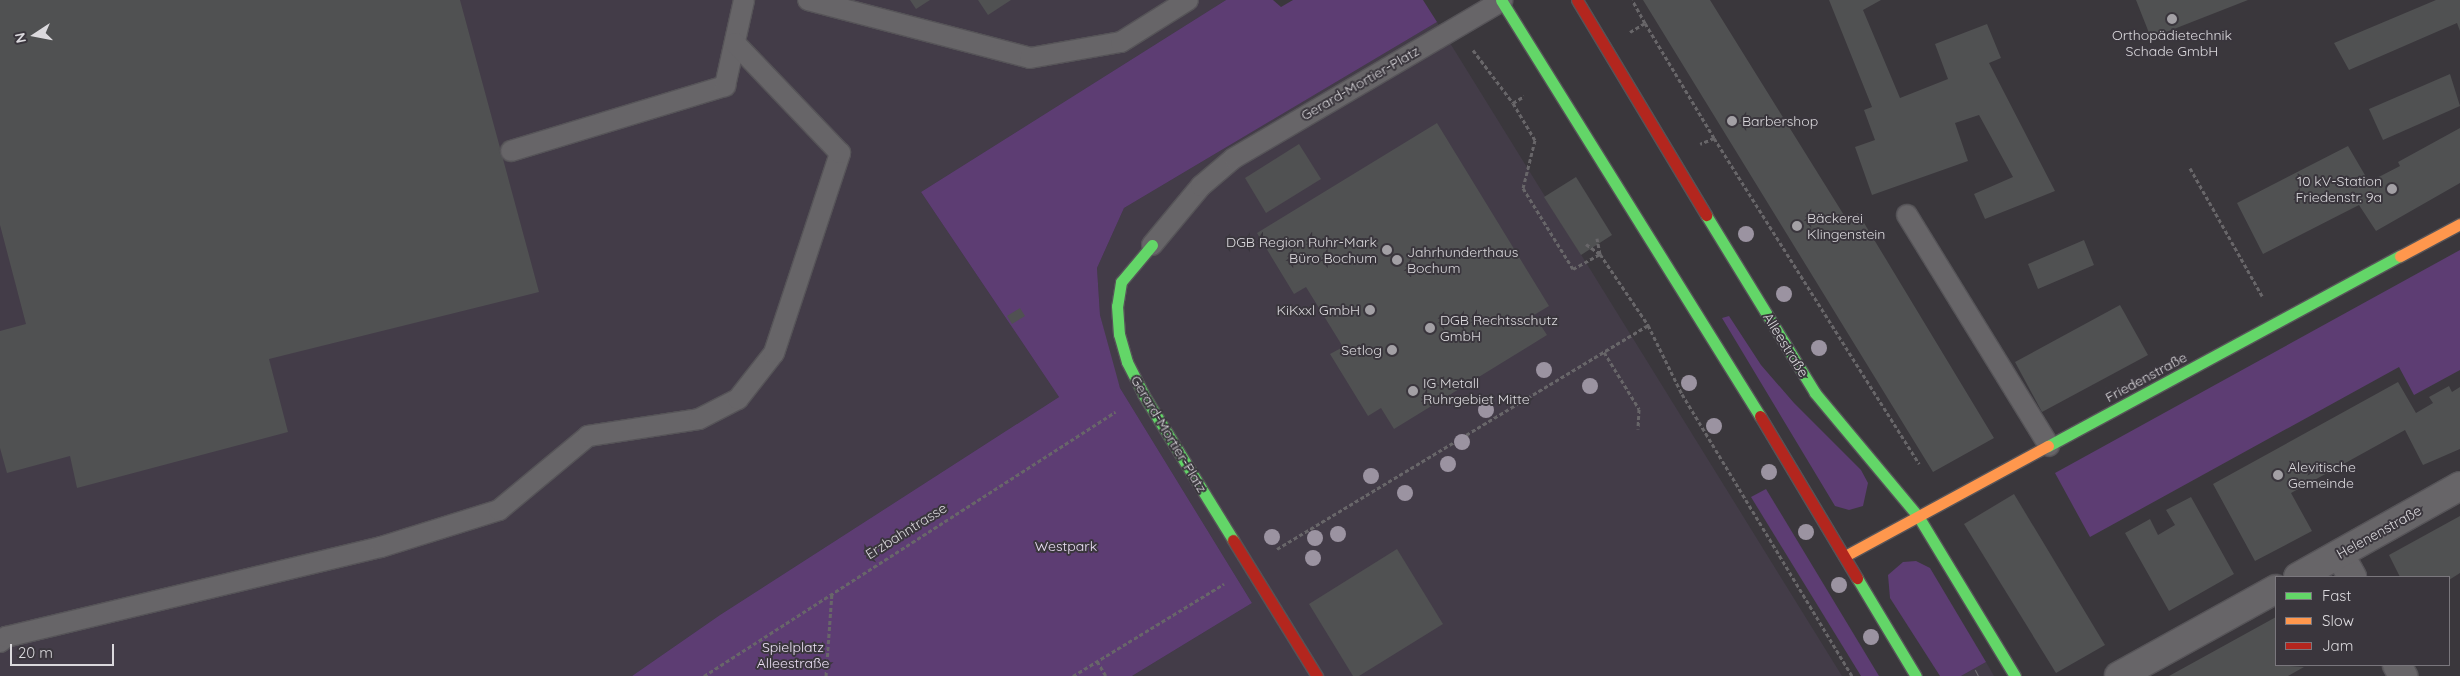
<!DOCTYPE html>
<meta charset="utf-8">
<style>
body{margin:0}
#map{position:relative;width:2460px;height:676px;overflow:hidden;background:#3a373c;font-family:Quicksand,sans-serif}
div>[style]{position:absolute}
[style*='--x']{left:calc(var(--x)*1px);top:calc(var(--y)*1px);width:calc(var(--w)*1px);rotate:calc(var(--a)*1deg)}
.built>*{inset:0;background:#433c48}
.green>*{inset:0;background:#5d3d73}
.building>*{inset:0;background:#505152}
.path>*{height:3px;margin-top:-1.5px;transform-origin:0;background:repeating-linear-gradient(90deg,#686669 0 4px,transparent 0 6.5px)}
.roads{filter:drop-shadow(1px 0 #565458) drop-shadow(-1px 0 #565458) drop-shadow(0 1px #565458) drop-shadow(0 -1px #565458)}
.lane>*{height:20px;margin:-10px;padding:0 10px;transform-origin:10px;border-radius:10px;background:#676568}
.street>*{height:28px;margin:-14px;padding:0 14px;transform-origin:14px;border-radius:14px;background:#676568}
.fast>*{height:11px;margin:-5.5px;padding:0 5.5px;transform-origin:5.5px;border-radius:5.5px;background:#63d668}
.slow>*{height:11px;margin:-5.5px;padding:0 5.5px;transform-origin:5.5px;border-radius:5.5px;background:#ff974d}
.jam>*{height:11px;margin:-5.5px;padding:0 5.5px;transform-origin:5.5px;border-radius:5.5px;background:#b3261e}
.tram>*{height:1px;margin:-0.5px;padding:0 0.5px;transform-origin:0.5px;border-radius:0.5px;background:#706f72}
.trees>*{width:16px;height:16px;margin:-8px;border-radius:50%;background:#9b93a1}
.dots>*{width:14px;height:14px;translate:-50% -50%;box-sizing:border-box;border:2px solid #3a363d;border-radius:50%}
span{translate:-50% -50%;white-space:nowrap;text-align:center;line-height:1.15;-webkit-text-stroke:4px #3a363d;paint-order:stroke}
.poi-label{font-size:14px;color:#dbd9dd}
.left{translate:0 -50%;text-align:left}
.right{translate:-100% -50%;text-align:right}
.street-label{font-size:14px;color:#dbd9dd}
.park-label{font-size:14px;color:#ebdff4}
.legend{position:absolute;left:2275px;top:576px;width:175px;height:90px;box-sizing:border-box;background:#3a363d;border:1px solid #7a777d;margin:0;padding:6px 9px;list-style:none;font-size:15px;color:#dbd9dd}
.legend li{display:flex;align-items:center;gap:10px;height:25px}
.legend b{width:25px;border:1px solid #7a777d}
.north{position:absolute;left:10px;top:10px;width:50px;height:50px;-webkit-text-stroke:4px #3a363d;paint-order:stroke;rotate:259deg;font-size:14px;font-weight:700;line-height:20px;text-align:center;color:#dbd9dd}
.north::after{content:'';display:block;margin:auto;width:18px;height:22px;background:#dbd9dd;clip-path:polygon(50% 0,100% 100%,50% 72%,0 100%)}
.scale{position:absolute;left:10px;top:644px;width:104px;height:22px;box-sizing:border-box;border:2px solid #dbd9dd;border-top:0;padding-left:6px;font-size:15px;line-height:18px;white-space:nowrap;color:#dbd9dd;-webkit-text-stroke:4px #3a363d;paint-order:stroke}
</style>
<div id="map">
<div class="built">
<div style="clip-path:polygon(0 0,1226px 0,921px 192px,1059px 397px,720px 615px,632px 676px,0 676px)"></div>
<div style="clip-path:polygon(1437px 22px,1842px 676px,1132px 676px,1252px 603px,1120px 388px,1113px 369px,1100px 315px,1097px 268px,1124px 208px)"></div>
<div style="clip-path:polygon(1986px 662px,1994px 676px,1961px 676px)"></div>
</div>
<div class="green">
<div style="clip-path:polygon(1226px 0,1273px 0,1281px 7px,1293px 0,1423px 0,1437px 22px,1124px 208px,1097px 268px,1100px 315px,1120px 388px,1252px 603px,1132px 676px,632px 676px,720px 615px,1059px 397px,921px 192px)"></div>
<div style="clip-path:polygon(2460px 250px,2460px 370px,2414px 395px,2399px 367px,2090px 537px,2055px 473px)"></div>
<div style="clip-path:polygon(1729px 316px,1761px 365px,1794px 403px,1861px 470px,1868px 483px,1863px 506px,1849px 510px,1835px 506px,1722px 318px)"></div>
<div style="clip-path:polygon(1766px 489px,1879px 676px,1861px 676px,1751px 497px)"></div>
<div style="clip-path:polygon(1916px 561px,1930px 568px,1986px 662px,1961px 676px,1940px 676px,1890px 598px,1888px 575px,1903px 562px)"></div>
</div>
<div class="building">
<div style="clip-path:polygon(0 0,460px 0,539px 292px,269px 359px,288px 432px,77px 488px,70px 456px,7px 473px,0 448px,0 331px,26px 324px,0 225px)"></div>
<div style="clip-path:polygon(910px 0,930px 0,916px 9px)"></div>
<div style="clip-path:polygon(978px 0,1011px 0,988px 15px)"></div>
<div style="clip-path:polygon(1643px 0,1710px 0,1847px 220px,1858px 213px,1994px 438px,1933px 472px)"></div>
<div style="clip-path:polygon(1829px 0,1881px 0,1863px 10px,1900px 98px,1948px 79px,1935px 44px,1987px 24px,2001px 58px,1989px 63px,2055px 191px,1985px 219px,1974px 194px,2013px 177px,1979px 115px,1955px 123px,1968px 161px,1872px 195px,1855px 147px,1875px 140px,1864px 110px,1872px 107px)"></div>
<div style="clip-path:polygon(2136px 0,2248px 0,2151px 38px)"></div>
<div style="clip-path:polygon(2436px 0,2460px 0,2460px 31px,2457px 23px,2349px 70px,2334px 43px)"></div>
<div style="clip-path:polygon(2450px 74px,2460px 106px,2383px 140px,2369px 109px)"></div>
<div style="clip-path:polygon(1437px 123px,1549px 306px,1534px 315px,1547px 335px,1394px 429px,1381px 408px,1368px 416px,1330px 354px,1343px 347px,1306px 287px,1294px 294px,1257px 233px)"></div>
<div style="clip-path:polygon(2460px 128px,2460px 183px,2376px 231px,2359px 205px,2263px 254px,2237px 203px,2348px 146px,2369px 182px,2400px 166px,2398px 162px)"></div>
<div style="clip-path:polygon(1299px 144px,1321px 179px,1266px 213px,1245px 178px)"></div>
<div style="clip-path:polygon(1576px 177px,1612px 235px,1581px 255px,1544px 197px)"></div>
<div style="clip-path:polygon(2084px 240px,2094px 265px,2038px 289px,2028px 264px)"></div>
<div style="clip-path:polygon(2120px 305px,2148px 355px,2042px 412px,2015px 362px)"></div>
<div style="clip-path:polygon(1020px 308px,1025px 316px,1012px 324px,1007px 316px)"></div>
<div style="clip-path:polygon(2398px 382px,2416px 413px,2433px 403px,2429px 397px,2449px 386px,2452px 392px,2460px 387px,2460px 449px,2423px 465px,2405px 430px,2291px 493px,2312px 531px,2255px 561px,2213px 484px)"></div>
<div style="clip-path:polygon(2014px 494px,2105px 645px,2056px 673px,1964px 524px)"></div>
<div style="clip-path:polygon(2191px 497px,2234px 574px,2169px 611px,2125px 533px,2150px 519px,2158px 535px,2175px 525px,2166px 510px)"></div>
<div style="clip-path:polygon(2460px 516px,2460px 573px,2449px 580px,2400px 577px,2389px 555px)"></div>
<div style="clip-path:polygon(1397px 549px,1443px 624px,1359px 676px,1353px 676px,1309px 604px)"></div>
<div style="clip-path:polygon(2276px 617px,2276px 665px,2304px 667px,2288px 676px,2169px 676px)"></div>
</div>
<div class="path">
<div style="--x:1645;--y:23;--w:134;--a:59"></div>
<div style="--x:1714;--y:138;--w:15;--a:157"></div>
<div style="--x:1630;--y:32;--w:17;--a:-31"></div>
<div style="--x:1645;--y:23;--w:26;--a:-119"></div>
<div style="--x:1473;--y:50;--w:66;--a:53"></div>
<div style="--x:1513;--y:103;--w:13;--a:-32"></div>
<div style="--x:1513;--y:103;--w:43;--a:59.3"></div>
<div style="--x:1535;--y:140;--w:49;--a:104"></div>
<div style="--x:1523;--y:188;--w:95;--a:58.3"></div>
<div style="--x:1573;--y:269;--w:31;--a:-29"></div>
<div style="--x:1600;--y:254;--w:86;--a:55.9"></div>
<div style="--x:1648;--y:325;--w:77;--a:63.8"></div>
<div style="--x:1682;--y:394;--w:329;--a:58.9"></div>
<div style="--x:1714;--y:138;--w:385;--a:57.8"></div>
<div style="--x:2190;--y:168;--w:147;--a:60.6"></div>
<div style="--x:1586;--y:244;--w:17;--a:36"></div>
<div style="--x:1600;--y:254;--w:16;--a:-101"></div>
<div style="--x:1604;--y:352;--w:67;--a:58.4"></div>
<div style="--x:1639;--y:409;--w:20;--a:93"></div>
<div style="--x:1277;--y:549;--w:433;--a:-31.1"></div>
<div style="--x:1097;--y:661;--w:17;--a:59"></div>
<div style="--x:704;--y:676;--w:489;--a:-32.7"></div>
<div style="--x:826;--y:676;--w:84;--a:-85.9"></div>
<div style="--x:1073;--y:676;--w:177;--a:-31.4"></div>
</div>
<div class="roads">
<div class="lane">
<div style="--x:808;--y:0;--w:229;--a:14.6"></div>
<div style="--x:1030;--y:58;--w:92;--a:-10"></div>
<div style="--x:1121;--y:42;--w:79;--a:-32.1"></div>
<div style="--x:511;--y:151;--w:224;--a:-16.9"></div>
<div style="--x:725;--y:86;--w:88;--a:-77.5"></div>
<div style="--x:1907;--y:215;--w:271;--a:58.4"></div>
<div style="--x:1152;--y:245;--w:77;--a:-50.3"></div>
<div style="--x:1201;--y:186;--w:43;--a:-40.3"></div>
<div style="--x:1234;--y:158;--w:311;--a:-30.4"></div>
<div style="--x:0;--y:642;--w:8;--a:-40"></div>
<div style="--x:6;--y:637;--w:386;--a:-13.5"></div>
<div style="--x:381;--y:547;--w:124;--a:-17.4"></div>
<div style="--x:499;--y:510;--w:116;--a:-39.7"></div>
<div style="--x:588;--y:436;--w:112;--a:-8.7"></div>
<div style="--x:699;--y:419;--w:44;--a:-27.1"></div>
<div style="--x:738;--y:399;--w:58;--a:-52"></div>
<div style="--x:774;--y:353;--w:211;--a:-71.7"></div>
<div style="--x:840;--y:153;--w:152;--a:-133.7"></div>
</div>
<div class="street">
<div style="--x:2340;--y:555;--w:25;--a:61"></div>
<div style="--x:2298;--y:577;--w:186;--a:-29.3"></div>
<div style="--x:2397;--y:665;--w:13;--a:61"></div>
<div style="--x:2119;--y:676;--w:179;--a:-29"></div>
</div>
<div class="fast">
<div style="--x:1501;--y:0;--w:490;--a:58.1"></div>
<div style="--x:1706;--y:215;--w:209;--a:58.5"></div>
<div style="--x:1815;--y:393;--w:160;--a:50.1"></div>
<div style="--x:1918;--y:516;--w:187;--a:58.8"></div>
<div style="--x:1152;--y:245;--w:48;--a:130"></div>
<div style="--x:1121;--y:282;--w:24;--a:99"></div>
<div style="--x:1117;--y:306;--w:28;--a:86"></div>
<div style="--x:1119;--y:334;--w:29;--a:74"></div>
<div style="--x:1127;--y:362;--w:36;--a:63"></div>
<div style="--x:1143;--y:394;--w:172;--a:58.3"></div>
<div style="--x:2048;--y:446;--w:400;--a:-28.4"></div>
<div style="--x:1857;--y:578;--w:114;--a:59"></div>
</div>
<div class="slow">
<div style="--x:2400;--y:256;--w:68;--a:-28.1"></div>
<div style="--x:1845;--y:556;--w:231;--a:-28.5"></div>
</div>
<div class="jam">
<div style="--x:1577;--y:0;--w:251;--a:59"></div>
<div style="--x:1760;--y:416;--w:189;--a:59.1"></div>
<div style="--x:1233;--y:540;--w:160;--a:58.3"></div>
</div>
</div>
<div class="tram">
<div style="--x:1975;--y:670;--w:7;--a:63"></div>
</div>
<div class="trees">
<div style="left:1746px;top:234px"></div>
<div style="left:1784px;top:294px"></div>
<div style="left:1819px;top:348px"></div>
<div style="left:1544px;top:370px"></div>
<div style="left:1689px;top:383px"></div>
<div style="left:1590px;top:386px"></div>
<div style="left:1486px;top:410px"></div>
<div style="left:1714px;top:426px"></div>
<div style="left:1462px;top:442px"></div>
<div style="left:1448px;top:464px"></div>
<div style="left:1769px;top:472px"></div>
<div style="left:1371px;top:476px"></div>
<div style="left:1405px;top:493px"></div>
<div style="left:1806px;top:532px"></div>
<div style="left:1338px;top:534px"></div>
<div style="left:1272px;top:537px"></div>
<div style="left:1315px;top:538px"></div>
<div style="left:1313px;top:558px"></div>
<div style="left:1839px;top:585px"></div>
<div style="left:1871px;top:637px"></div>
</div>
<div class="dots">
<div style="left:2172px;top:19px;background:#a3a0a5"></div>
<div style="left:1732px;top:121px;background:#a3a0a5"></div>
<div style="left:2392px;top:189px;background:#a3a0a5"></div>
<div style="left:1797px;top:226px;background:#a3a0a5"></div>
<div style="left:1387px;top:250px;background:#a3a0a5"></div>
<div style="left:1397px;top:260px;background:#a3a0a5"></div>
<div style="left:1370px;top:310px;background:#a3a0a5"></div>
<div style="left:1430px;top:328px;background:#a3a0a5"></div>
<div style="left:1392px;top:350px;background:#a3a0a5"></div>
<div style="left:1413px;top:391px;background:#a3a0a5"></div>
<div style="left:2278px;top:475px;background:#a3a0a5"></div>
</div>
<div class="poi-label">
<span style="left:2172px;top:43px">Orthopädietechnik<br>Schade GmbH</span>
<span class="left" style="left:1742px;top:121px">Barbershop</span>
<span class="right" style="left:2382px;top:189px">10 kV-Station<br>Friedenstr. 9a</span>
<span class="left" style="left:1807px;top:226px">Bäckerei<br>Klingenstein</span>
<span class="right" style="left:1377px;top:250px">DGB Region Ruhr-Mark<br>Büro Bochum</span>
<span class="left" style="left:1407px;top:260px">Jahrhunderthaus<br>Bochum</span>
<span class="right" style="left:1360px;top:310px">KiKxxl GmbH</span>
<span class="left" style="left:1440px;top:328px">DGB Rechtsschutz<br>GmbH</span>
<span class="right" style="left:1382px;top:350px">Setlog</span>
<span class="left" style="left:1423px;top:391px">IG Metall<br>Ruhrgebiet Mitte</span>
<span class="left" style="left:2288px;top:475px">Alevitische<br>Gemeinde</span>
</div>
<div class="street-label">
<span style="left:1360px;top:83px;rotate:-30deg">Gerard-Mortier-Platz</span>
<span style="left:1786px;top:345px;rotate:58deg">Alleestraße</span>
<span style="left:2146px;top:377px;rotate:-28deg">Friedenstraße</span>
<span style="left:1169px;top:434px;rotate:59deg">Gerard-Mortier-Platz</span>
<span style="left:906px;top:531px;rotate:-32deg">Erzbahntrasse</span>
<span style="left:2379px;top:532px;rotate:-29deg">Helenenstraße</span>
</div>
<div class="park-label">
<span style="left:1066px;top:546px">Westpark</span>
<span style="left:793px;top:655px">Spielplatz<br>Alleestraße</span>
</div>
<ul class="legend">
<li><b style="height:6px;background:#63d668"></b>Fast</li>
<li><b style="height:6px;background:#ff974d"></b>Slow</li>
<li><b style="height:6px;background:#b3261e"></b>Jam</li>
</ul>
<div class="north">N</div>
<div class="scale">20 m</div>
</div>
